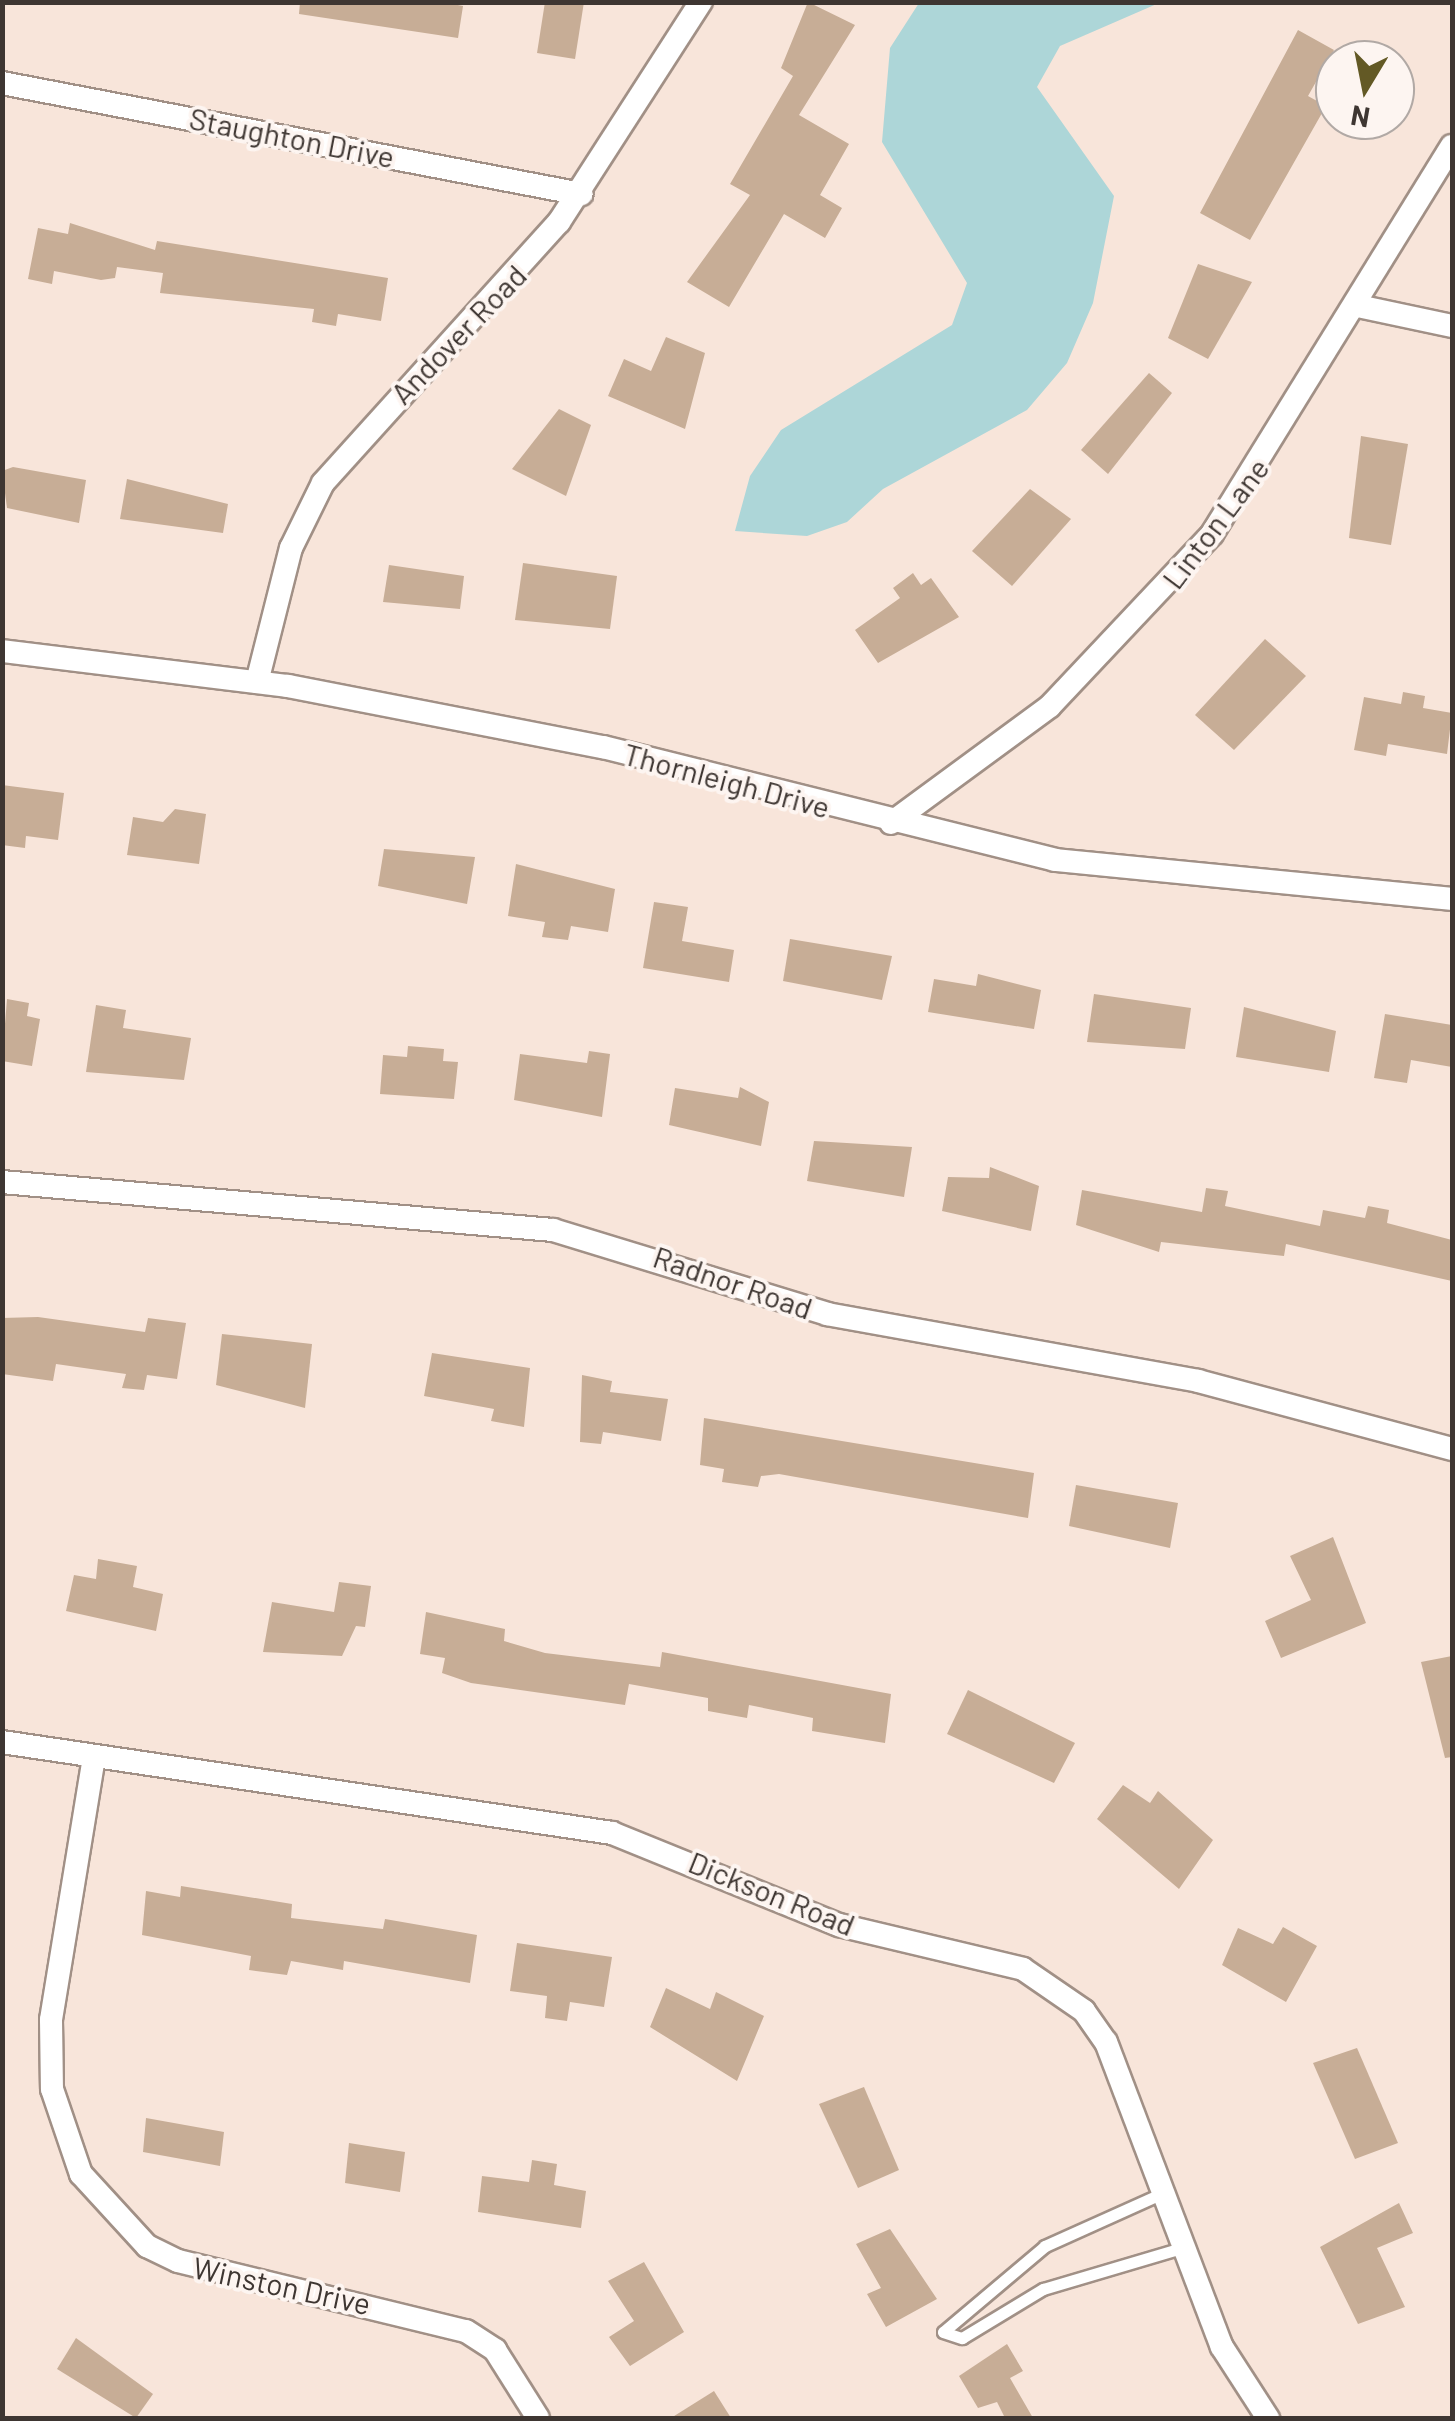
<!DOCTYPE html>
<style>
body{margin:0}
#map{position:relative;width:1455px;height:2421px;overflow:hidden;background:#f8e5da;font-family:Barlow,sans-serif}
div>[style]{position:absolute}
[style*='--x']{left:calc(var(--x)*1px);top:calc(var(--y)*1px);width:calc(var(--w)*1px);rotate:calc(var(--a)*1deg)}
.water>*{inset:0;background:#add6d8}
.building>*{inset:0;background:#c7ad96}
.roads{filter:drop-shadow(2px 0 #a19086) drop-shadow(-2px 0 #a19086) drop-shadow(0 2px #a19086) drop-shadow(0 -2px #a19086)}
.lane>*{height:11px;margin:-5.5px;padding:0 5.5px;transform-origin:5.5px;border-radius:5.5px;background:#fff}
.street>*{height:22px;margin:-11px;padding:0 11px;transform-origin:11px;border-radius:11px;background:#fff}
span{translate:-50% -50%;white-space:nowrap;text-align:center;line-height:1.15;-webkit-text-stroke:8px #fdf5f1;paint-order:stroke}
.street-label{font-size:30px;color:#3e3632}
.frame{position:absolute;inset:0;border:5px solid #3e3632;pointer-events:none}
.north{position:absolute;left:1315px;top:40px;width:100px;height:100px;box-sizing:border-box;background:#fdf5f1;border:2px solid #b1a9a5;border-radius:50%;rotate:190deg;font-size:28px;font-weight:700;line-height:40px;text-align:center;color:#3e3632}
.north::after{content:'';display:block;margin:auto;width:35px;height:45px;background:#635925;clip-path:polygon(50% 0,100% 100%,50% 72%,0 100%)}
</style>
<div id="map">
<div class="water">
<div style="clip-path:polygon(919px 3px,1159px 3px,1060px 46px,1037px 87px,1114px 196px,1093px 303px,1067px 363px,1027px 410px,883px 489px,847px 522px,807px 536px,735px 531px,750px 476px,781px 430px,952px 325px,967px 283px,882px 142px,890px 48px)"></div>
</div>
<div class="building">
<div style="clip-path:polygon(300px 2px,442px 2px,463px 6px,458px 38px,299px 14px)"></div>
<div style="clip-path:polygon(545px 2px,584px 2px,575px 59px,537px 53px)"></div>
<div style="clip-path:polygon(808px 2px,855px 25px,799px 115px,849px 144px,820px 195px,842px 208px,825px 238px,784px 214px,729px 307px,687px 282px,750px 195px,730px 184px,793px 76px,781px 68px)"></div>
<div style="clip-path:polygon(1298px 30px,1334px 50px,1308px 96px,1326px 106px,1250px 240px,1200px 213px)"></div>
<div style="clip-path:polygon(70px 223px,155px 250px,157px 241px,388px 278px,381px 321px,338px 314px,336px 326px,312px 322px,314px 309px,160px 293px,163px 273px,117px 267px,115px 278px,101px 280px,54px 271px,52px 284px,28px 279px,38px 228px,68px 234px)"></div>
<div style="clip-path:polygon(1198px 264px,1252px 282px,1208px 359px,1168px 338px)"></div>
<div style="clip-path:polygon(666px 337px,705px 353px,685px 429px,608px 396px,624px 359px,651px 371px)"></div>
<div style="clip-path:polygon(1149px 373px,1172px 393px,1108px 474px,1081px 450px)"></div>
<div style="clip-path:polygon(559px 409px,591px 425px,566px 496px,512px 469px)"></div>
<div style="clip-path:polygon(1361px 436px,1408px 444px,1391px 545px,1349px 538px)"></div>
<div style="clip-path:polygon(13px 467px,86px 480px,79px 523px,7px 508px,2px 471px)"></div>
<div style="clip-path:polygon(127px 479px,228px 504px,223px 533px,120px 519px)"></div>
<div style="clip-path:polygon(1030px 489px,1071px 519px,1012px 586px,972px 551px)"></div>
<div style="clip-path:polygon(523px 563px,617px 576px,610px 629px,515px 620px)"></div>
<div style="clip-path:polygon(389px 565px,464px 576px,460px 609px,383px 602px)"></div>
<div style="clip-path:polygon(913px 573px,921px 585px,931px 578px,959px 617px,878px 663px,855px 630px,900px 598px,893px 588px)"></div>
<div style="clip-path:polygon(1265px 639px,1306px 676px,1234px 750px,1195px 715px)"></div>
<div style="clip-path:polygon(1403px 692px,1425px 696px,1423px 708px,1452px 713px,1447px 754px,1388px 744px,1386px 756px,1354px 750px,1364px 697px,1401px 704px)"></div>
<div style="clip-path:polygon(2px 785px,64px 793px,58px 840px,26px 836px,25px 848px,2px 845px)"></div>
<div style="clip-path:polygon(175px 809px,206px 814px,199px 864px,127px 855px,133px 817px,163px 822px)"></div>
<div style="clip-path:polygon(384px 849px,475px 857px,467px 904px,378px 886px)"></div>
<div style="clip-path:polygon(516px 864px,615px 889px,608px 932px,571px 926px,568px 940px,542px 937px,545px 922px,508px 916px)"></div>
<div style="clip-path:polygon(654px 902px,688px 907px,682px 941px,734px 950px,729px 982px,643px 968px)"></div>
<div style="clip-path:polygon(790px 939px,892px 956px,882px 1000px,783px 981px)"></div>
<div style="clip-path:polygon(978px 974px,1041px 990px,1034px 1029px,928px 1012px,934px 979px,976px 986px)"></div>
<div style="clip-path:polygon(1094px 994px,1191px 1008px,1185px 1049px,1087px 1042px)"></div>
<div style="clip-path:polygon(7px 999px,29px 1003px,27px 1016px,40px 1019px,32px 1066px,2px 1061px)"></div>
<div style="clip-path:polygon(96px 1005px,126px 1010px,123px 1028px,191px 1038px,184px 1080px,86px 1072px)"></div>
<div style="clip-path:polygon(1244px 1007px,1336px 1031px,1329px 1072px,1236px 1057px)"></div>
<div style="clip-path:polygon(1385px 1014px,1452px 1025px,1452px 1067px,1411px 1060px,1407px 1083px,1374px 1078px)"></div>
<div style="clip-path:polygon(408px 1046px,444px 1049px,443px 1061px,458px 1062px,454px 1099px,380px 1094px,383px 1055px,407px 1057px)"></div>
<div style="clip-path:polygon(589px 1051px,610px 1054px,602px 1117px,514px 1100px,520px 1054px,587px 1063px)"></div>
<div style="clip-path:polygon(740px 1087px,769px 1102px,761px 1146px,669px 1125px,675px 1088px,738px 1098px)"></div>
<div style="clip-path:polygon(814px 1141px,912px 1147px,904px 1197px,807px 1181px)"></div>
<div style="clip-path:polygon(990px 1167px,1039px 1186px,1031px 1231px,942px 1211px,948px 1177px,989px 1178px)"></div>
<div style="clip-path:polygon(1206px 1188px,1228px 1191px,1225px 1206px,1320px 1226px,1323px 1210px,1365px 1218px,1368px 1206px,1389px 1210px,1387px 1223px,1452px 1240px,1452px 1281px,1286px 1244px,1284px 1256px,1161px 1242px,1159px 1252px,1076px 1225px,1082px 1190px,1202px 1212px)"></div>
<div style="clip-path:polygon(38px 1317px,145px 1332px,148px 1318px,186px 1323px,177px 1379px,147px 1375px,144px 1390px,122px 1388px,126px 1374px,56px 1364px,53px 1381px,2px 1374px,2px 1318px)"></div>
<div style="clip-path:polygon(222px 1334px,312px 1344px,305px 1408px,216px 1385px)"></div>
<div style="clip-path:polygon(432px 1353px,530px 1368px,524px 1427px,491px 1421px,494px 1409px,424px 1396px)"></div>
<div style="clip-path:polygon(582px 1375px,612px 1381px,610px 1392px,668px 1399px,661px 1441px,603px 1432px,601px 1444px,580px 1442px)"></div>
<div style="clip-path:polygon(704px 1418px,1034px 1473px,1028px 1518px,779px 1474px,761px 1476px,758px 1487px,722px 1482px,724px 1469px,700px 1465px)"></div>
<div style="clip-path:polygon(1076px 1485px,1178px 1503px,1170px 1548px,1069px 1526px)"></div>
<div style="clip-path:polygon(1333px 1537px,1366px 1623px,1281px 1658px,1265px 1621px,1311px 1600px,1290px 1556px)"></div>
<div style="clip-path:polygon(98px 1559px,137px 1566px,133px 1587px,163px 1594px,156px 1631px,66px 1611px,74px 1575px,96px 1579px)"></div>
<div style="clip-path:polygon(339px 1582px,371px 1586px,365px 1627px,356px 1626px,342px 1656px,263px 1652px,272px 1602px,334px 1612px)"></div>
<div style="clip-path:polygon(426px 1612px,505px 1629px,504px 1641px,545px 1653px,660px 1667px,662px 1652px,891px 1694px,885px 1743px,812px 1731px,813px 1718px,749px 1705px,747px 1718px,708px 1711px,708px 1698px,629px 1684px,625px 1705px,471px 1683px,442px 1673px,445px 1658px,420px 1654px)"></div>
<div style="clip-path:polygon(1452px 1656px,1452px 1757px,1445px 1758px,1421px 1662px)"></div>
<div style="clip-path:polygon(968px 1690px,1075px 1743px,1054px 1783px,947px 1734px)"></div>
<div style="clip-path:polygon(1123px 1785px,1150px 1803px,1158px 1791px,1213px 1840px,1179px 1889px,1097px 1819px)"></div>
<div style="clip-path:polygon(181px 1886px,292px 1904px,291px 1918px,383px 1929px,385px 1919px,477px 1935px,470px 1983px,344px 1961px,343px 1970px,291px 1961px,287px 1975px,249px 1970px,251px 1956px,142px 1935px,146px 1891px,180px 1897px)"></div>
<div style="clip-path:polygon(1283px 1927px,1317px 1946px,1286px 2002px,1222px 1965px,1238px 1928px,1273px 1944px)"></div>
<div style="clip-path:polygon(517px 1943px,612px 1957px,604px 2007px,570px 2002px,567px 2021px,545px 2018px,547px 1996px,510px 1991px)"></div>
<div style="clip-path:polygon(666px 1988px,710px 2009px,716px 1992px,764px 2016px,737px 2081px,650px 2027px)"></div>
<div style="clip-path:polygon(1357px 2048px,1398px 2143px,1355px 2159px,1313px 2063px)"></div>
<div style="clip-path:polygon(864px 2087px,899px 2170px,858px 2188px,819px 2104px)"></div>
<div style="clip-path:polygon(146px 2118px,224px 2132px,220px 2166px,143px 2152px)"></div>
<div style="clip-path:polygon(349px 2143px,405px 2152px,400px 2192px,345px 2183px)"></div>
<div style="clip-path:polygon(532px 2160px,557px 2164px,554px 2185px,586px 2191px,581px 2228px,478px 2212px,482px 2176px,529px 2182px)"></div>
<div style="clip-path:polygon(1399px 2203px,1413px 2233px,1377px 2248px,1405px 2307px,1358px 2324px,1320px 2247px)"></div>
<div style="clip-path:polygon(890px 2229px,937px 2299px,886px 2327px,867px 2294px,881px 2288px,856px 2244px)"></div>
<div style="clip-path:polygon(644px 2262px,684px 2332px,630px 2366px,609px 2337px,634px 2321px,608px 2281px)"></div>
<div style="clip-path:polygon(76px 2338px,153px 2394px,136px 2418px,57px 2369px)"></div>
<div style="clip-path:polygon(1007px 2344px,1023px 2371px,1010px 2378px,1033px 2418px,1005px 2418px,997px 2402px,978px 2408px,959px 2376px)"></div>
<div style="clip-path:polygon(714px 2391px,731px 2418px,671px 2418px)"></div>
</div>
<div class="roads">
<div class="lane">
<div style="--x:1165;--y:2192;--w:132;--a:155.8"></div>
<div style="--x:1045;--y:2246;--w:133;--a:139.9"></div>
<div style="--x:943;--y:2332;--w:20;--a:18"></div>
<div style="--x:962;--y:2338;--w:95;--a:-31.2"></div>
<div style="--x:1043;--y:2289;--w:148;--a:-16.5"></div>
</div>
<div class="street">
<div style="--x:2;--y:83;--w:590;--a:10.85"></div>
<div style="--x:1358;--y:306;--w:96;--a:12"></div>
<div style="--x:2;--y:651;--w:288;--a:7"></div>
<div style="--x:288;--y:686;--w:321;--a:11"></div>
<div style="--x:603;--y:747;--w:466;--a:14"></div>
<div style="--x:1055;--y:860;--w:399;--a:5.6"></div>
<div style="--x:257;--y:682;--w:138;--a:-75.8"></div>
<div style="--x:291;--y:548;--w:72;--a:-63.8"></div>
<div style="--x:323;--y:483;--w:352;--a:-47.9"></div>
<div style="--x:559;--y:222;--w:262;--a:-57.2"></div>
<div style="--x:891;--y:823;--w:197;--a:-36.3"></div>
<div style="--x:1050;--y:706;--w:236;--a:-46.7"></div>
<div style="--x:1212;--y:534;--w:456;--a:-58.3"></div>
<div style="--x:2;--y:1182;--w:553;--a:4.98"></div>
<div style="--x:553;--y:1230;--w:287;--a:17"></div>
<div style="--x:827;--y:1314;--w:377;--a:10.2"></div>
<div style="--x:1198;--y:1381;--w:263;--a:15"></div>
<div style="--x:2;--y:1742;--w:617;--a:8.48"></div>
<div style="--x:612;--y:1833;--w:245;--a:22.1"></div>
<div style="--x:839;--y:1925;--w:189;--a:13.4"></div>
<div style="--x:1023;--y:1969;--w:74;--a:34.5"></div>
<div style="--x:1084;--y:2011;--w:38;--a:55"></div>
<div style="--x:1106;--y:2042;--w:326;--a:69.2"></div>
<div style="--x:1222;--y:2347;--w:85;--a:57.1"></div>
<div style="--x:94;--y:1757;--w:266;--a:99.3"></div>
<div style="--x:51;--y:2020;--w:69;--a:89.2"></div>
<div style="--x:52;--y:2089;--w:90;--a:71.2"></div>
<div style="--x:81;--y:2174;--w:98;--a:47.5"></div>
<div style="--x:147;--y:2246;--w:34;--a:26"></div>
<div style="--x:178;--y:2261;--w:296;--a:13.7"></div>
<div style="--x:466;--y:2331;--w:35;--a:33"></div>
<div style="--x:495;--y:2350;--w:80;--a:57.7"></div>
</div>
</div>
<div class="street-label">
<span style="left:292px;top:137px;rotate:11deg">Staughton Drive</span>
<span style="left:458px;top:334px;rotate:-46deg">Andover Road</span>
<span style="left:1215px;top:523px;rotate:-53deg">Linton Lane</span>
<span style="left:727px;top:780px;rotate:15deg">Thornleigh Drive</span>
<span style="left:733px;top:1282px;rotate:19deg">Radnor Road</span>
<span style="left:772px;top:1893px;rotate:22deg">Dickson Road</span>
<span style="left:282px;top:2285px;rotate:12deg">Winston Drive</span>
</div>
<div class="frame"></div>
<div class="north">N</div>
</div>
